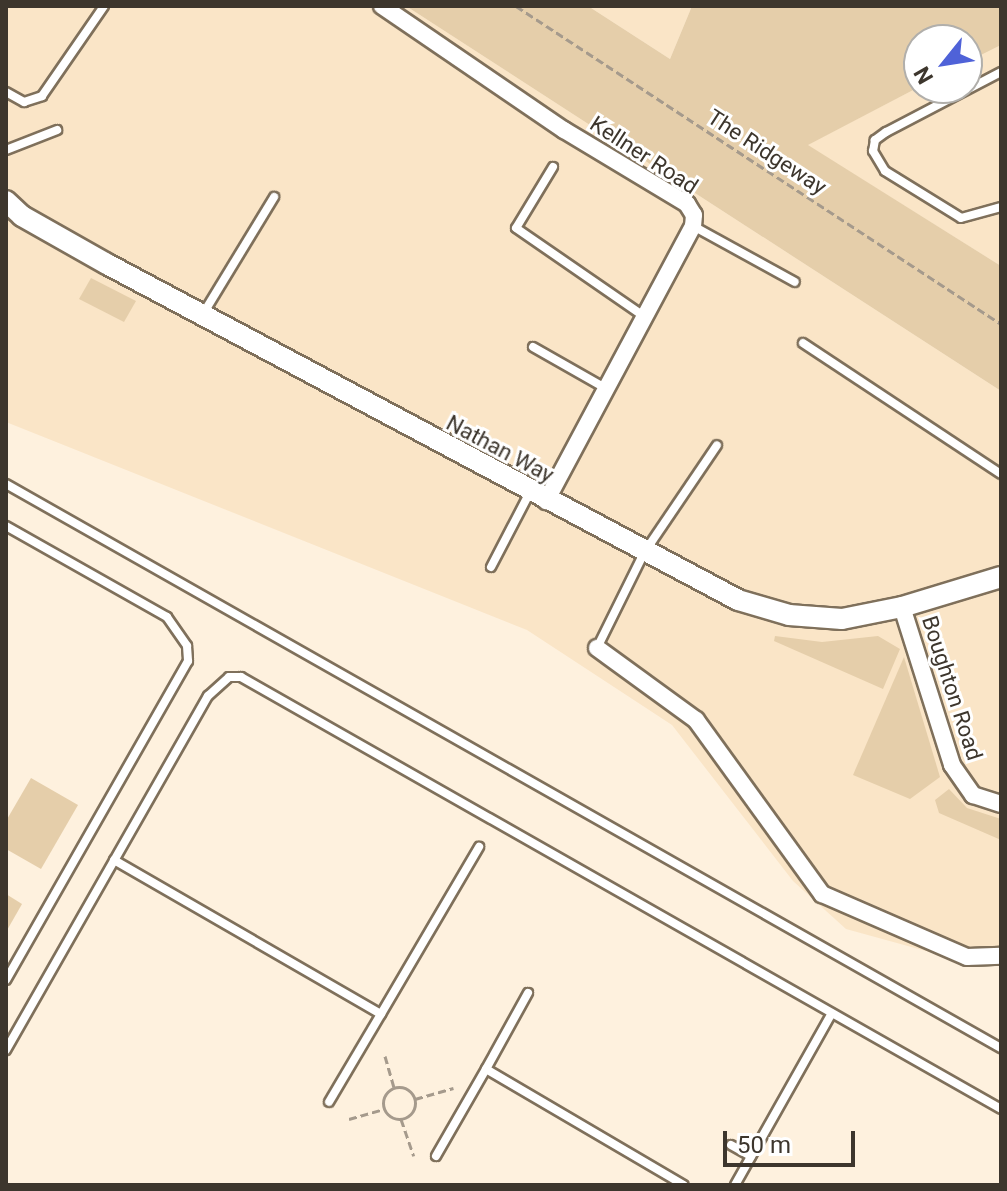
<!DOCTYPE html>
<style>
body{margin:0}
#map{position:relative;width:1007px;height:1191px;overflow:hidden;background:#fef1de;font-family:Roboto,sans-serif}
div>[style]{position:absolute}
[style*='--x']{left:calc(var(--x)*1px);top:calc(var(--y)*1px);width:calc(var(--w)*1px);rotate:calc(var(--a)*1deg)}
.built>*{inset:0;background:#fae5c7}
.green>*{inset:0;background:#e5ceaa}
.path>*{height:3px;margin-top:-1.5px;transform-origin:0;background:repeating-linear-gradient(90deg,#a59a8c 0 8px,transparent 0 12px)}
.path>.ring{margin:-1.5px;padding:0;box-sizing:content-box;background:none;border:3px solid #a59a8c;border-radius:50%}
.roads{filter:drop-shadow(2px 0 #7f705b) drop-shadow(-2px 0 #7f705b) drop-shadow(0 2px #7f705b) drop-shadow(0 -2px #7f705b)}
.service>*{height:8px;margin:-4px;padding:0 4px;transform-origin:4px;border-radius:4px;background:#fff}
.minor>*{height:16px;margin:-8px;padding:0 8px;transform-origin:8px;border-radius:8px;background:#fff}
.tertiary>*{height:20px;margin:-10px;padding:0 10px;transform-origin:10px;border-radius:10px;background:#fff}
span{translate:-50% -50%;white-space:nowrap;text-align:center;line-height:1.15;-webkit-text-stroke:6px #fff;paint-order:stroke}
.street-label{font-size:22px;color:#3d362d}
.frame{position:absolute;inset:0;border:8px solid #3d362d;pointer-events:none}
.north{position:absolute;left:903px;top:24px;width:80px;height:80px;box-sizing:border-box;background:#fff;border:2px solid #b1afab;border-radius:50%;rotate:240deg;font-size:22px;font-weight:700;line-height:32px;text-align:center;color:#3d362d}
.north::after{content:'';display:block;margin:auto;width:28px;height:36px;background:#4f62d8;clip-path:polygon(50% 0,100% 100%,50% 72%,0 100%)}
.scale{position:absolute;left:723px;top:1131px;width:132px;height:36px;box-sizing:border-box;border:4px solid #3d362d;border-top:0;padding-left:10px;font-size:24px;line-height:28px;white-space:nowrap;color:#3d362d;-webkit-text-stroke:6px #fff;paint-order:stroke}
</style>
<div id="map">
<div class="built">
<div style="clip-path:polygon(6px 6px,406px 6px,1001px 391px,1001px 962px,966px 962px,846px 929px,793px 881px,672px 725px,527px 630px,6px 422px)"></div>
<div style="clip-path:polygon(588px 6px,692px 6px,670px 59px)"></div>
<div style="clip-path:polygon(1001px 45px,1001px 266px,807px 145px,919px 87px,967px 88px,967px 62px)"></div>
</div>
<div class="green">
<div style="clip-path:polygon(406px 6px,588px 6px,670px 59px,692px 6px,1001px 6px,1001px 45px,967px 62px,967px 40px,919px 40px,919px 87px,808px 145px,1001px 266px,1001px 391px)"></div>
<div style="clip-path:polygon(91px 278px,136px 301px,124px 322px,79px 299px)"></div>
<div style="clip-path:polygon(775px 636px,822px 642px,878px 636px,900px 649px,883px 689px,774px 641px)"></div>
<div style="clip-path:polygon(904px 657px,940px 777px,910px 799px,853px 775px)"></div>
<div style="clip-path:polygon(31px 778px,78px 805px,41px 869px,6px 849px,6px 821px)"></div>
<div style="clip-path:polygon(949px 789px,967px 808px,1001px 819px,1001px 840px,939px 813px,935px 800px)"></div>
<div style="clip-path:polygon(6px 894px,22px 904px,6px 932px)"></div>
</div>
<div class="path">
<div style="--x:516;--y:6;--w:580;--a:33.25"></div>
<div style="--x:385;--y:1056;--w:32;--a:74"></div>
<div class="ring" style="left:383px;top:1087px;width:29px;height:29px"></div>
<div style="--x:415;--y:1099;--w:40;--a:-16"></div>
<div style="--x:349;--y:1119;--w:36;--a:-16"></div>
<div style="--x:401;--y:1119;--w:39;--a:71"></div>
</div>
<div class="roads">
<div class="service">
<div style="--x:1001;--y:72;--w:130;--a:152.4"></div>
<div style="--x:886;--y:132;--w:14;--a:144"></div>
<div style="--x:875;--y:140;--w:11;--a:100"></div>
<div style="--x:873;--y:151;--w:23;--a:59"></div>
<div style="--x:885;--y:171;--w:89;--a:31.7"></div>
<div style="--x:961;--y:218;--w:41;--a:-15.4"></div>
<div style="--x:6;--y:92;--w:21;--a:29"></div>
<div style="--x:24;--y:102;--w:19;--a:-18"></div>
<div style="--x:42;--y:96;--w:109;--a:-55.4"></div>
<div style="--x:6;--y:150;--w:55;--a:-21.4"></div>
<div style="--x:553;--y:167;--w:71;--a:121.2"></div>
<div style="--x:516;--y:228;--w:157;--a:34.6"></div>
<div style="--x:693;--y:226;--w:116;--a:28.8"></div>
<div style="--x:203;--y:314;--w:137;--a:-58.7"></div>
<div style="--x:803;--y:343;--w:237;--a:33.5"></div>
<div style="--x:533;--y:347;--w:85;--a:29.6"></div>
<div style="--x:6;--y:484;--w:1144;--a:29.55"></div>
<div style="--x:6;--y:526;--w:185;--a:29.5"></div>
<div style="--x:167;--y:617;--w:35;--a:55"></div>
<div style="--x:187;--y:646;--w:15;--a:86"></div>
<div style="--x:188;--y:661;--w:367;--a:119.7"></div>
<div style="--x:491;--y:567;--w:85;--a:-62.5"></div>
<div style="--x:597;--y:648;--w:106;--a:-63.7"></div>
<div style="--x:644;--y:553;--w:130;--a:-55.9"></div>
<div style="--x:114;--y:860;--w:308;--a:30"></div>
<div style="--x:381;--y:1014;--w:102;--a:120.6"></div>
<div style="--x:381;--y:1014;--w:194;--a:-59.6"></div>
<div style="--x:6;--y:1050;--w:408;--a:-60.3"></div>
<div style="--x:208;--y:696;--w:28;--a:-42"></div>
<div style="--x:229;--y:677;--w:12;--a:0"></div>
<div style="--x:241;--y:677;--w:874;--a:29.61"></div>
<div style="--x:486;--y:1069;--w:87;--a:-61.1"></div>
<div style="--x:731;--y:1145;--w:23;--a:29"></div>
<div style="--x:436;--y:1156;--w:100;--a:-60.1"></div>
<div style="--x:486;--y:1069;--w:229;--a:30.4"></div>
<div style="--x:735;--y:1185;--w:197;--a:-60.6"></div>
</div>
<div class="minor">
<div style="--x:382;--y:6;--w:220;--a:34.3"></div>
<div style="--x:564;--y:130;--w:144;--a:31"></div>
<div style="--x:687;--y:204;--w:13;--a:58"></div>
<div style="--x:694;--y:215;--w:11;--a:95"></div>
<div style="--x:693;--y:226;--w:312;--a:118.1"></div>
<div style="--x:902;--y:607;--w:166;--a:72.4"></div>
<div style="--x:952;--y:765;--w:37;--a:55"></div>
<div style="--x:973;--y:795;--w:29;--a:18"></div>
<div style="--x:597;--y:648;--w:122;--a:36"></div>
<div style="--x:696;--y:720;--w:215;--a:54.1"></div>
<div style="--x:822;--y:894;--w:158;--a:23.5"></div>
<div style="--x:967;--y:957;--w:34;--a:-2"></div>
</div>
<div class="tertiary">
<div style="--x:6;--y:201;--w:22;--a:43"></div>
<div style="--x:22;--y:216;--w:98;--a:29.5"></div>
<div style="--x:107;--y:264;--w:715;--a:28.03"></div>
<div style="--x:738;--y:600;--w:53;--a:16.4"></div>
<div style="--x:789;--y:615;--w:53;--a:4.3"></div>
<div style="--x:842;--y:619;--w:61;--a:-11.3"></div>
<div style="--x:902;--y:607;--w:103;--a:-16.9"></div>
</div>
</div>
<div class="street-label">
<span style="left:767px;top:152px;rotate:33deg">The Ridgeway</span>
<span style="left:644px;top:155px;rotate:33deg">Kellner Road</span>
<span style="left:500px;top:449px;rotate:28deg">Nathan Way</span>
<span style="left:952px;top:688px;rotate:72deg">Boughton Road</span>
</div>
<div class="frame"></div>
<div class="north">N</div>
<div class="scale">50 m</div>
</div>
